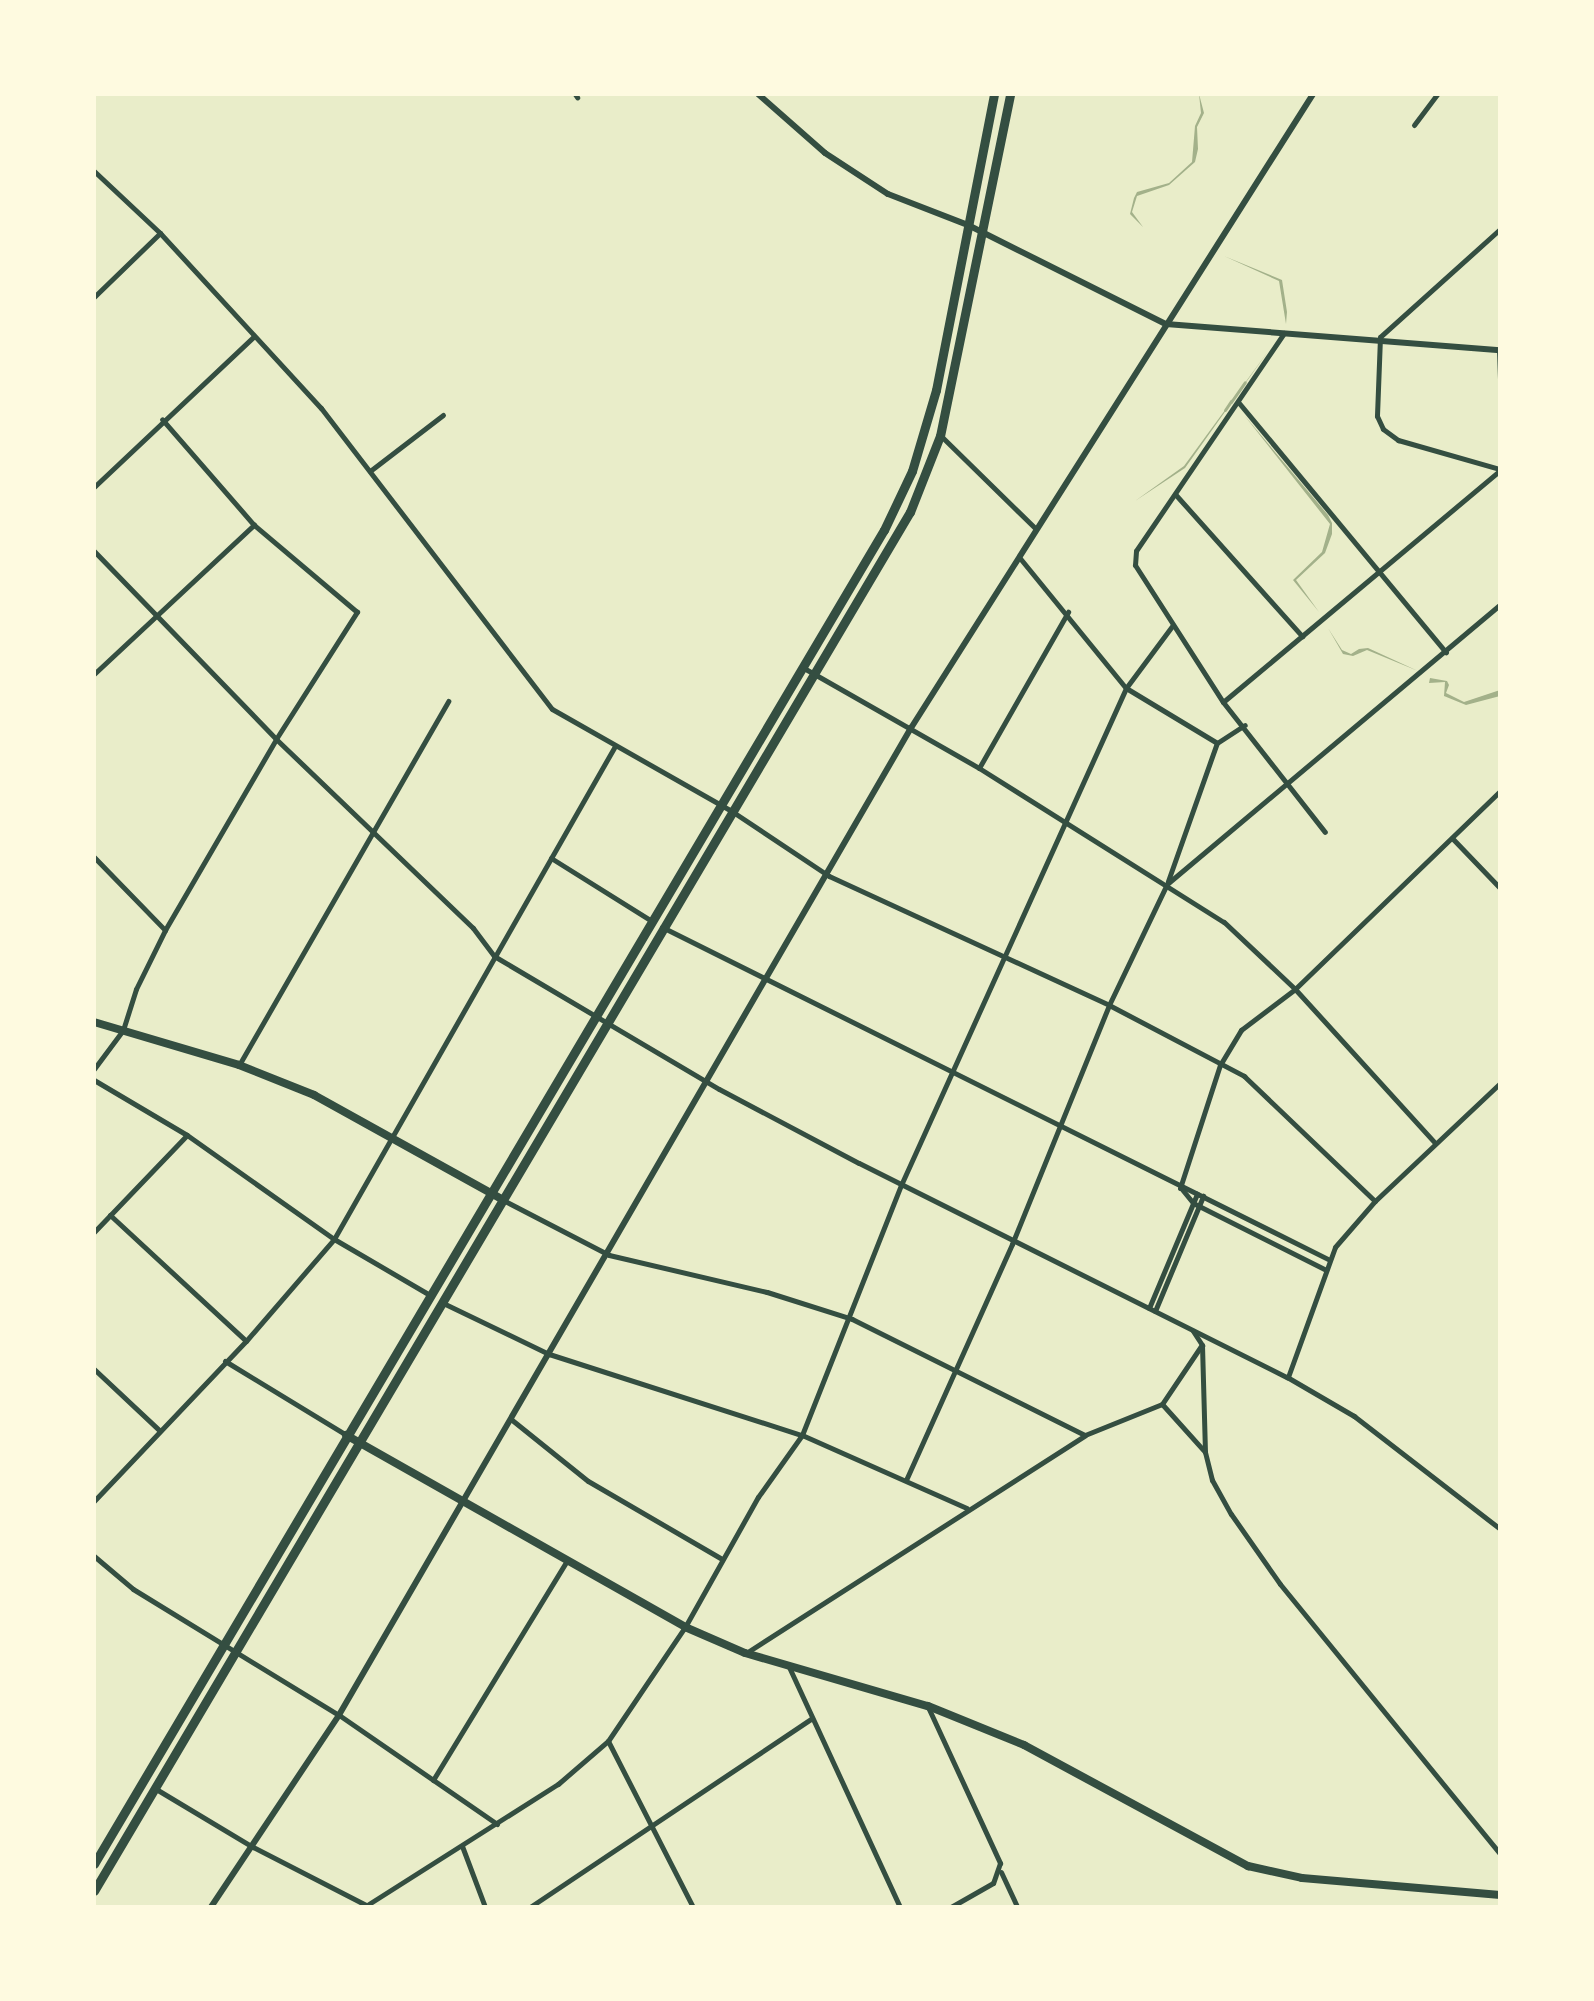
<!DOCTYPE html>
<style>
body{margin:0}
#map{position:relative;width:1594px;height:2001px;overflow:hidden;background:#e9edc9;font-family:"Open Sans",sans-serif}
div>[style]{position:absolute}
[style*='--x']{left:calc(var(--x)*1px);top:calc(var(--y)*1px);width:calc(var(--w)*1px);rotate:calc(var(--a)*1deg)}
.water>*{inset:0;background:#a3b18a}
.stream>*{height:3px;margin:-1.5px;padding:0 1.5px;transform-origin:1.5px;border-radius:1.5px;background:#a3b18a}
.minor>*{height:5px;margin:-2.5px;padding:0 2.5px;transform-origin:2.5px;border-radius:2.5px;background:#344e41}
.tertiary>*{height:6px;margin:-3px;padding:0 3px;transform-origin:3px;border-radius:3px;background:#344e41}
.primary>*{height:8px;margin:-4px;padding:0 4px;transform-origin:4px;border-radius:4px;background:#344e41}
.trunk>*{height:9px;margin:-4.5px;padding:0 4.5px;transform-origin:4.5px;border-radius:4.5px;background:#344e41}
span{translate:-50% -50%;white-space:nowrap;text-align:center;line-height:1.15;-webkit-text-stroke:6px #fefae0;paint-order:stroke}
.frame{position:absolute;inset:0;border:96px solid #fefae0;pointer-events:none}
</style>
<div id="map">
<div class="water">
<div style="clip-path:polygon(1199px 94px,1204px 113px,1197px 127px,1198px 149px,1195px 162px,1169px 185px,1137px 196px,1132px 212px,1143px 227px,1130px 214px,1134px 198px,1137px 192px,1169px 183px,1192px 162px,1195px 126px,1201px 113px)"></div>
<div style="clip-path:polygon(1224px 256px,1282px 280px,1287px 312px,1286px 324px,1279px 281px)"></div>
<div style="clip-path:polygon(1269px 350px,1185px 468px,1135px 501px,1184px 466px)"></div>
<div style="clip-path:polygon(1244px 415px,1328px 515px,1332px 523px,1332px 534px,1325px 553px,1296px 580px,1319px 612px,1293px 580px,1322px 552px,1330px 524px)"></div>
<div style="clip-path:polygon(1328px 628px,1342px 650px,1351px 654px,1359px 649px,1368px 648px,1418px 671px,1367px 650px,1353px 656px,1343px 654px)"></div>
<div style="clip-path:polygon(1430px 678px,1447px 681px,1449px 685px,1446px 693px,1464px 702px,1500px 690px,1500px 696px,1466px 705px,1444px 696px,1445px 682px,1429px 683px)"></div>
</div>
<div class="stream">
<div style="--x:1231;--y:402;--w:24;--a:-55"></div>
<div style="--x:1225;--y:410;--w:11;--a:-56"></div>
</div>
<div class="minor">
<div style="--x:575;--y:94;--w:4;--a:56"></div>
<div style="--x:1414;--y:125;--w:39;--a:-53"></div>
<div style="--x:94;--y:171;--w:91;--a:43.2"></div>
<div style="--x:160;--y:233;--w:238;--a:47.4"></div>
<div style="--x:321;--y:408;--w:379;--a:52.5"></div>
<div style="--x:552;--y:709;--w:205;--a:29.6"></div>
<div style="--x:730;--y:810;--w:119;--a:33.7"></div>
<div style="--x:829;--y:876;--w:308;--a:24.7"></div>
<div style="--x:1109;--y:1005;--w:153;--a:27.7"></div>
<div style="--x:1244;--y:1076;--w:181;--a:43.7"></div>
<div style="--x:1500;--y:229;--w:161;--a:138"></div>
<div style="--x:1380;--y:337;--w:79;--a:92.2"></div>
<div style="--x:1377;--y:416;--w:14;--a:65"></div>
<div style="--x:1383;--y:429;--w:19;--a:36"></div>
<div style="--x:1398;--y:440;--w:106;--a:15.9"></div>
<div style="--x:94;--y:297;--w:92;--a:-44.1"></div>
<div style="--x:1284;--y:333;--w:263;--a:124.2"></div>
<div style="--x:1136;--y:551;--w:14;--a:94"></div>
<div style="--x:1135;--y:565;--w:163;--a:57.3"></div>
<div style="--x:1223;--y:702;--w:165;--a:51.9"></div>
<div style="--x:1499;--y:350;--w:32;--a:88"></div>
<div style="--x:1239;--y:403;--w:324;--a:50.3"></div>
<div style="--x:941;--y:436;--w:133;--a:44.4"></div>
<div style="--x:370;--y:471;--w:92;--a:-37.5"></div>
<div style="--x:94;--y:487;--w:219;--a:-43.3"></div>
<div style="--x:1175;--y:494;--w:191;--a:48.2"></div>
<div style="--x:94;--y:551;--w:262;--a:45.9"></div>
<div style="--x:276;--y:739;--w:273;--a:43.8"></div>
<div style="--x:473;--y:928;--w:35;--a:53"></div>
<div style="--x:494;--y:956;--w:261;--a:30.6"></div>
<div style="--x:719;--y:1089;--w:158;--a:27.9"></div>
<div style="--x:859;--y:1163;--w:479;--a:26.6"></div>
<div style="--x:1287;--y:1377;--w:78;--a:30.2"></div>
<div style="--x:1354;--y:1416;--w:185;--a:37.7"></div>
<div style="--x:1019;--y:557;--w:169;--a:50.8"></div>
<div style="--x:1126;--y:688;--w:106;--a:31.1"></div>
<div style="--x:802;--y:667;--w:204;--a:29.7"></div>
<div style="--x:979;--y:768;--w:289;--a:32.2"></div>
<div style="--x:1224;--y:922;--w:98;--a:43.3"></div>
<div style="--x:1295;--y:989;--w:207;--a:47.7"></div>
<div style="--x:94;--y:674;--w:219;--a:-43"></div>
<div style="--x:1223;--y:702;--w:361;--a:-39.9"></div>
<div style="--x:979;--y:768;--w:180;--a:-60.3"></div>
<div style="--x:1452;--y:838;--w:69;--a:46.2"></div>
<div style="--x:94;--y:857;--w:102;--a:45.8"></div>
<div style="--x:551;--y:858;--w:119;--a:32"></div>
<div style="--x:1168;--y:881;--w:146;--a:-70.5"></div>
<div style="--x:1217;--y:743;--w:33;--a:-33"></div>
<div style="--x:662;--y:927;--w:746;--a:26.5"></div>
<div style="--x:239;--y:1065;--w:420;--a:-60.1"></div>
<div style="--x:94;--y:1069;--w:49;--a:-53.4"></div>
<div style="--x:123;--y:1030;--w:43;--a:-72.4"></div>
<div style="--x:136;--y:989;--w:66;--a:-63.8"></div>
<div style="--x:165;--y:930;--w:221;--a:-59.8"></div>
<div style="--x:276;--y:739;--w:151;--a:-57.5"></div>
<div style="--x:357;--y:612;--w:135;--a:-139.8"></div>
<div style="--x:254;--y:525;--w:140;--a:-131"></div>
<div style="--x:94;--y:1080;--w:108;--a:30.6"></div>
<div style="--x:187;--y:1135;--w:180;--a:35.3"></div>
<div style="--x:334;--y:1239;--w:109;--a:30.3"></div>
<div style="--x:1180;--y:1188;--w:129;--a:-72"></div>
<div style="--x:1220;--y:1065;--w:41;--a:-59"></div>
<div style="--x:1241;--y:1030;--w:68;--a:-37.2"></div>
<div style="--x:1295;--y:989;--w:285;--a:-44"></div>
<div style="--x:1181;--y:1188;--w:19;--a:51"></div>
<div style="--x:1193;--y:1203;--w:149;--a:26.7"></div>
<div style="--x:503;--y:1200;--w:119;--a:27.4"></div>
<div style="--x:609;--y:1255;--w:162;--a:13.2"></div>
<div style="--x:767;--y:1292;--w:89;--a:17.6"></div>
<div style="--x:852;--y:1319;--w:260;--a:26.5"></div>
<div style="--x:110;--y:1215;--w:185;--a:42.8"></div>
<div style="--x:94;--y:1232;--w:134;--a:-46.2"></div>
<div style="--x:443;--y:1303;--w:118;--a:25.7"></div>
<div style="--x:549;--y:1354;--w:266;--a:17.8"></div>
<div style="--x:802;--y:1435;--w:180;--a:23.9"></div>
<div style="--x:1149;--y:1308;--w:124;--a:-67.2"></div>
<div style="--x:1155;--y:1311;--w:125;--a:-67.3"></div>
<div style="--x:1193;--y:1331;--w:17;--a:57"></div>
<div style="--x:1202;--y:1345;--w:107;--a:88.4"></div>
<div style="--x:1205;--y:1452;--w:29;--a:76"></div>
<div style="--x:1212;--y:1480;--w:39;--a:61"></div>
<div style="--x:1231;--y:1514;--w:85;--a:55"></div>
<div style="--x:1280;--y:1584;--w:348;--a:50.8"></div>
<div style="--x:1201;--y:1346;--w:70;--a:123.9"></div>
<div style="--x:1162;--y:1404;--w:64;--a:48.1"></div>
<div style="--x:225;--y:1361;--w:142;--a:31.4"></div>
<div style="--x:94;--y:1369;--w:89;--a:43.2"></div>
<div style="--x:1288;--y:1377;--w:138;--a:-70.1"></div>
<div style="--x:1335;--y:1247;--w:61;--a:-49"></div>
<div style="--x:1375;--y:1201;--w:172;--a:-43.3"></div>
<div style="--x:512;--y:1420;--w:97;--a:38.8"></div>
<div style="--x:588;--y:1481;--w:155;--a:30.2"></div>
<div style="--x:906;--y:1480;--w:259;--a:-65.8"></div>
<div style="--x:1012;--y:1244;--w:258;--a:-67.9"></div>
<div style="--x:1109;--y:1005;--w:134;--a:-64.4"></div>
<div style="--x:1167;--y:884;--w:434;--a:-40"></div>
<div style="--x:94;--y:1501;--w:221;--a:-46.5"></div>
<div style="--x:246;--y:1341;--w:135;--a:-49.2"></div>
<div style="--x:334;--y:1239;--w:567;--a:-60.32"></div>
<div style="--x:94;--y:1556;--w:51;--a:40.2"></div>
<div style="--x:133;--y:1589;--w:241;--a:31.5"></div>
<div style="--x:339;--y:1715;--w:192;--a:34.6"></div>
<div style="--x:746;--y:1653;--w:403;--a:-32.7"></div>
<div style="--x:1085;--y:1435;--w:83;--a:-21.9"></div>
<div style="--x:789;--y:1667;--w:264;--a:65.2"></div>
<div style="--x:928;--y:1707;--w:172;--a:65.2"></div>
<div style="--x:1000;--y:1863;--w:21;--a:109"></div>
<div style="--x:993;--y:1883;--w:48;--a:150.3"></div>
<div style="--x:608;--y:1741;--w:186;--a:62.9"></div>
<div style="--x:433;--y:1780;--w:255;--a:-58.6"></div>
<div style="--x:156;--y:1789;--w:113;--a:30.9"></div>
<div style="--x:253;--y:1847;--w:127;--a:27.2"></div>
<div style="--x:462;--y:1846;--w:65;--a:69.3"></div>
<div style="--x:1001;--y:1872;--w:38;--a:65"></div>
<div style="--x:364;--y:1907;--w:230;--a:-32.4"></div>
<div style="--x:558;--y:1784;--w:66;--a:-40.7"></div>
<div style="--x:608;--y:1741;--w:138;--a:-56"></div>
<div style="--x:685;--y:1627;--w:149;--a:-60.7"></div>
<div style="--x:758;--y:1497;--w:76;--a:-54.6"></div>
<div style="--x:802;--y:1435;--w:269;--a:-68.4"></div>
<div style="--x:901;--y:1185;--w:546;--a:-65.64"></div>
<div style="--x:1126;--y:688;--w:77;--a:-53.4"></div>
<div style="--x:530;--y:1907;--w:339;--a:-33.8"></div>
</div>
<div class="tertiary">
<div style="--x:758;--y:94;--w:89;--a:41.4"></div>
<div style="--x:825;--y:153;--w:75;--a:33.1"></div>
<div style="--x:888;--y:194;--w:86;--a:21.2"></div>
<div style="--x:968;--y:225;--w:221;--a:26.6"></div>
<div style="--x:1166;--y:324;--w:335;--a:4.5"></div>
<div style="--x:211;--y:1907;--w:231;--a:-56.3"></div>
<div style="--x:339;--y:1715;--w:1141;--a:-59.91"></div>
<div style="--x:911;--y:728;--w:751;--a:-57.62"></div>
</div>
<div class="primary">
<div style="--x:94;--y:1022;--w:151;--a:16.5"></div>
<div style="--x:239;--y:1065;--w:81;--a:21.8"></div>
<div style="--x:314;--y:1095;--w:215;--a:29"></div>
<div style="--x:346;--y:1435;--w:390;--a:29.5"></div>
<div style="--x:685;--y:1627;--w:65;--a:23.4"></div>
<div style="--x:745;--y:1653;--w:191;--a:16.2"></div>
<div style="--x:928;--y:1706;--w:104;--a:22.1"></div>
<div style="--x:1024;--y:1745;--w:255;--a:28.4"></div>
<div style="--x:1248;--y:1866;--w:55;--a:12.5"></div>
<div style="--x:1302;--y:1878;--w:199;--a:4.9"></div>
</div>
<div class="trunk">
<div style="--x:94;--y:1864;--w:1550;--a:-59.37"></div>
<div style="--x:884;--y:530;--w:65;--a:-64.6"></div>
<div style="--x:912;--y:471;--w:84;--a:-73.5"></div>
<div style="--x:936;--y:390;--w:302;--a:-78.9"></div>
<div style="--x:94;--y:1891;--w:1602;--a:-59.39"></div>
<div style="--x:910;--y:512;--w:82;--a:-68.5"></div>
<div style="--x:940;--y:436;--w:349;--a:-78.4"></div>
</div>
<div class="frame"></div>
</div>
